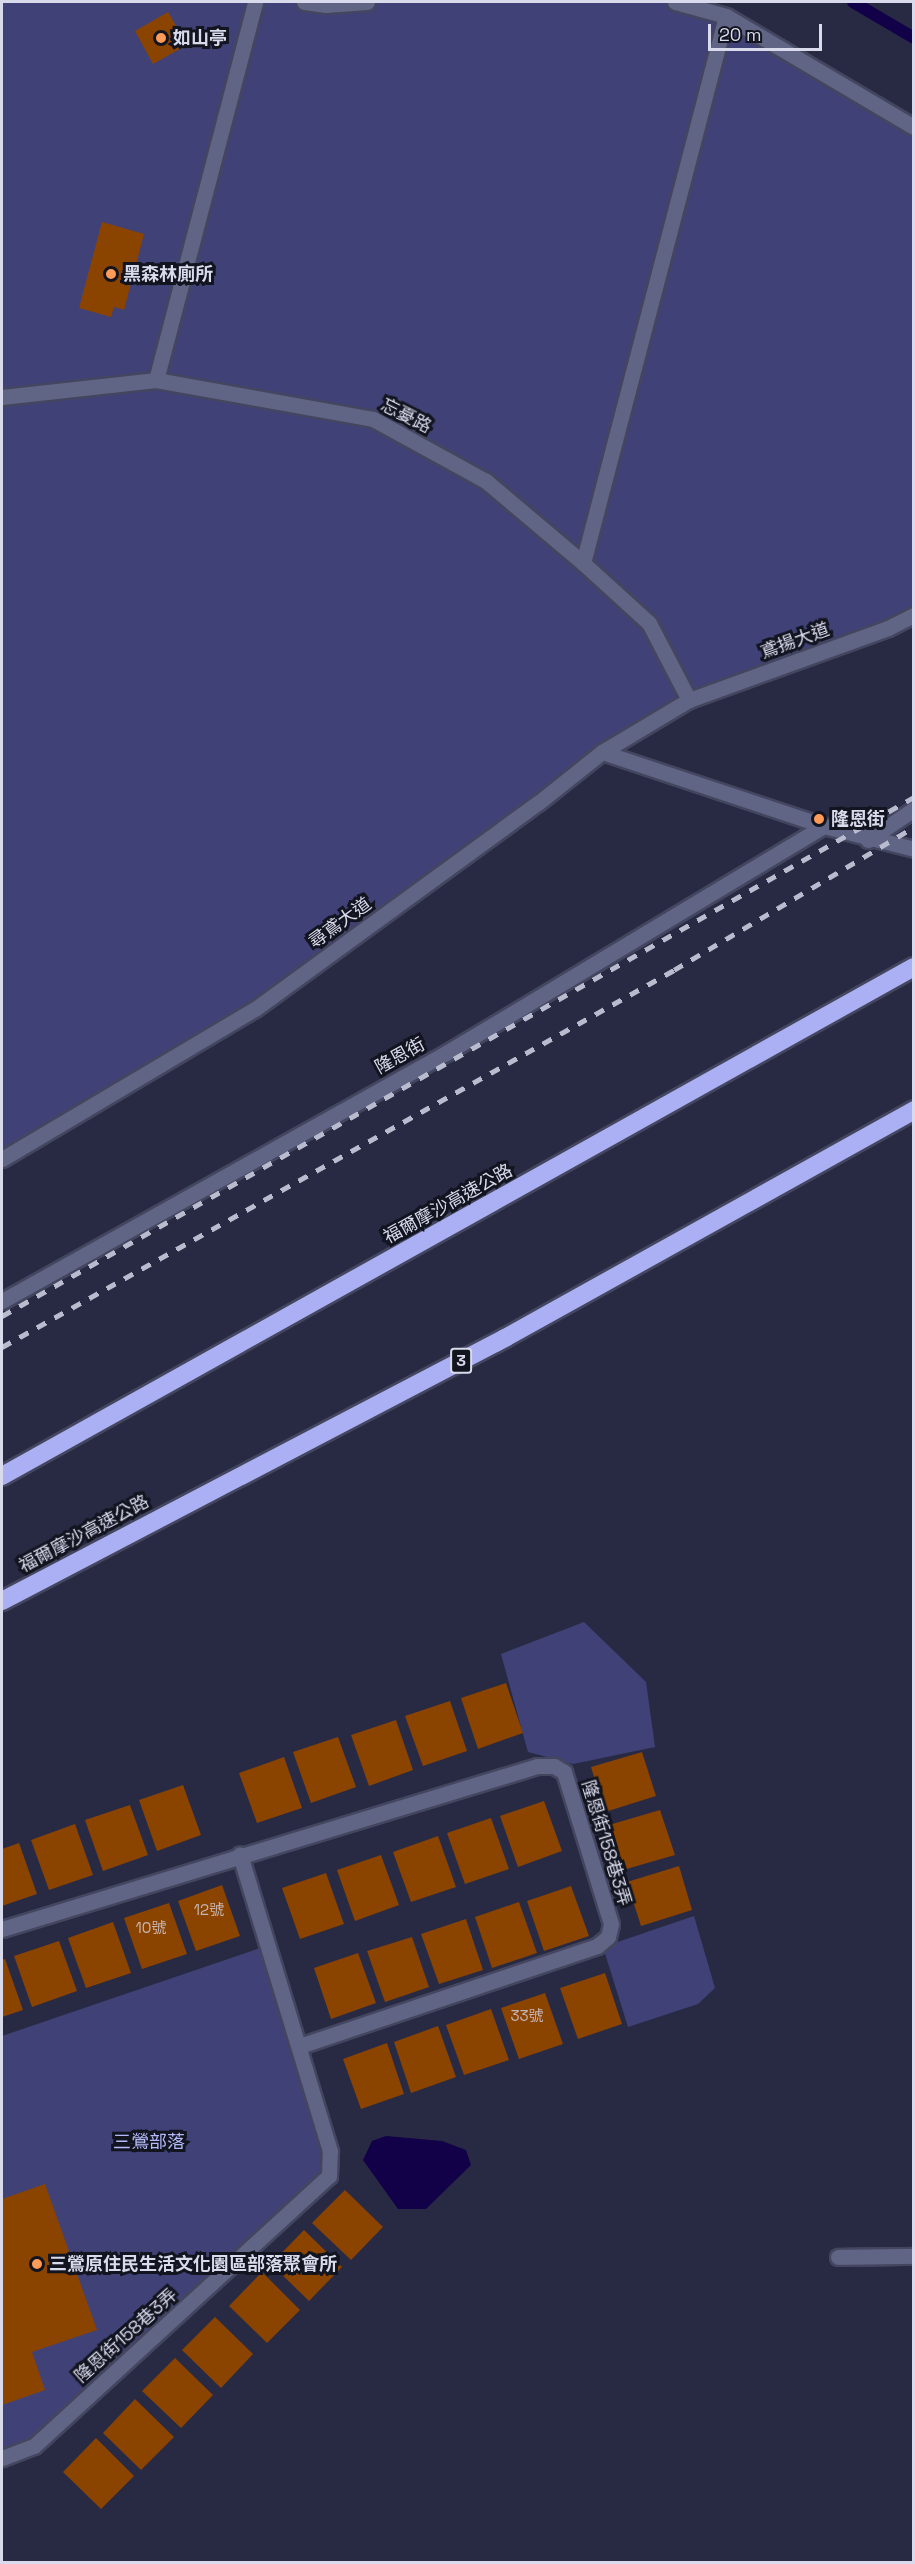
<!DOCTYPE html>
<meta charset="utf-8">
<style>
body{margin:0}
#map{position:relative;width:915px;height:2564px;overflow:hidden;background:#282a44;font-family:"Space Grotesk","Noto Sans TC",sans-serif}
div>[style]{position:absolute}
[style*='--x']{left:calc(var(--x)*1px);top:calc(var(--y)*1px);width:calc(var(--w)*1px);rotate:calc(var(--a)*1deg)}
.green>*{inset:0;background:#404277}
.water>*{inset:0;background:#120149}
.stream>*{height:12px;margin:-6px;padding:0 6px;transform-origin:6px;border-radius:6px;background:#120149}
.building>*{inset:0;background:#8b4300}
.roads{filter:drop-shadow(2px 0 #44465f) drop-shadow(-2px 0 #44465f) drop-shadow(0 2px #44465f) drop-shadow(0 -2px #44465f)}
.minor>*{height:15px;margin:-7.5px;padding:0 7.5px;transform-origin:7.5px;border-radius:7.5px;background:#606485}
.highway>*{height:18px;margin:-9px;padding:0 9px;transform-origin:9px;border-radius:9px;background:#aab0f3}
.rail>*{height:4.5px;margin-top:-2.25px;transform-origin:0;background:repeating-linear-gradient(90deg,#b9bbce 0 10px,transparent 0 20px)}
.dots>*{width:16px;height:16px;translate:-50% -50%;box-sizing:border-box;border:3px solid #12141f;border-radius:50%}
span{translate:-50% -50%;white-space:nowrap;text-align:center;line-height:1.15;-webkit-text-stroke:6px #12141f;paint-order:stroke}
.number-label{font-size:15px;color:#c6b5b2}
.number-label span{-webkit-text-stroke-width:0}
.shield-label span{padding:2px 4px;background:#12141f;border:2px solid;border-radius:4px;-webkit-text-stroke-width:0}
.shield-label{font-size:16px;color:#d9dbed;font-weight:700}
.poi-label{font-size:18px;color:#d9dbed;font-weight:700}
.left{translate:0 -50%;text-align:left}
.street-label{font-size:18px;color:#d9dbed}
.park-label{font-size:18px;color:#b4baf9}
.frame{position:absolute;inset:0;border:3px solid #d9dbed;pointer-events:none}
.scale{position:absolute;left:708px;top:24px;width:114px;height:27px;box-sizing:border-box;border:3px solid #d9dbed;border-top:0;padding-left:8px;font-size:18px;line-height:21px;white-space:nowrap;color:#d9dbed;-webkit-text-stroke:4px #12141f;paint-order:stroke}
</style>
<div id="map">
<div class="green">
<div style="clip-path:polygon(2px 2px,675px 2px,726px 16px,913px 127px,913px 615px,689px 700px,602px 752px,255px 1009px,2px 1159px)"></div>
<div style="clip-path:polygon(584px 1622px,646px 1682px,655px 1747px,573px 1764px,528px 1752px,501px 1654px)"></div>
<div style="clip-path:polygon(694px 1916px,715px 1988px,698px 2004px,628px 2027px,603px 1947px)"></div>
<div style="clip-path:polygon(269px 1945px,329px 2176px,34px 2446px,2px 2458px,2px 2036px)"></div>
</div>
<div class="water">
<div style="clip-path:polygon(386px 2136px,442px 2141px,466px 2150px,471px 2165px,426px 2209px,398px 2209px,363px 2160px,372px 2141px)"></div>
</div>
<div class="stream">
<div style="--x:853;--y:2;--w:71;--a:30.5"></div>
</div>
<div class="building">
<div style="clip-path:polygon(168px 12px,187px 45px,153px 64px,135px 31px)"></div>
<div style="clip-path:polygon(102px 222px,144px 234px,124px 310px,114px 307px,111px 317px,79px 308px)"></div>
<div style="clip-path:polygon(506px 1683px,523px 1733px,478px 1749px,461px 1698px)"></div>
<div style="clip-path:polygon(450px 1701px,467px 1751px,423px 1766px,405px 1716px)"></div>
<div style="clip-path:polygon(396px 1720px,413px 1770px,369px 1786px,351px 1735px)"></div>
<div style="clip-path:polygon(338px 1737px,356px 1787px,311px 1803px,293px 1752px)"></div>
<div style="clip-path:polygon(642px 1752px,656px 1796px,605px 1812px,591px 1767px)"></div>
<div style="clip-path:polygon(284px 1757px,302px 1808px,257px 1823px,239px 1773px)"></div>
<div style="clip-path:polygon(183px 1785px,201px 1835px,157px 1851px,139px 1800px)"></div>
<div style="clip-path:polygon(544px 1801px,562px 1851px,518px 1867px,500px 1816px)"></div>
<div style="clip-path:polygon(130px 1805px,148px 1855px,103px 1871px,85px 1820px)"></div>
<div style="clip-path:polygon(660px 1810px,675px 1855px,623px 1870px,609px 1825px)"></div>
<div style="clip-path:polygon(491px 1818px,509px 1869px,465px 1884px,447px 1833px)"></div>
<div style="clip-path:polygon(75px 1824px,93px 1875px,49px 1890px,31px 1840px)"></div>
<div style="clip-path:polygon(438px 1836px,456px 1887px,411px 1902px,393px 1852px)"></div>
<div style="clip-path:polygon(19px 1843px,37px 1894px,2px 1906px,2px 1849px)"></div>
<div style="clip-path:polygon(381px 1855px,399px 1905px,355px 1921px,337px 1870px)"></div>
<div style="clip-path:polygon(679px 1866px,692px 1910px,641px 1926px,627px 1882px)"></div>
<div style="clip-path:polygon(326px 1873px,344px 1924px,300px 1939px,282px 1888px)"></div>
<div style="clip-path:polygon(222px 1885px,240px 1936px,196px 1951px,178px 1901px)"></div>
<div style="clip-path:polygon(571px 1886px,589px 1936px,544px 1951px,527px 1901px)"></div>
<div style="clip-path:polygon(519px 1902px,537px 1953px,492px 1968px,475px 1917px)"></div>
<div style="clip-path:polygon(169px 1903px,187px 1954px,142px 1969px,124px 1918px)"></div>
<div style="clip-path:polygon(466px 1919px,483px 1970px,439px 1984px,421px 1934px)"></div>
<div style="clip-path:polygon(113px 1922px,131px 1973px,86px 1988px,68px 1938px)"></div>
<div style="clip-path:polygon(412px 1937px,429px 1987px,385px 2002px,367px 1951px)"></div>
<div style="clip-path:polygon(59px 1941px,77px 1991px,32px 2007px,14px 1956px)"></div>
<div style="clip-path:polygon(358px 1953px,376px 2003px,331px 2019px,314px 1968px)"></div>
<div style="clip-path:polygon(5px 1959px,23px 2010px,2px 2017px,2px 1960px)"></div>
<div style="clip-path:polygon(605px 1973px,622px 2024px,578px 2039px,560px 1988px)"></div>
<div style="clip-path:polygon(545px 1993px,563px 2044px,519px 2059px,501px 2008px)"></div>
<div style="clip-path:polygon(491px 2009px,509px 2060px,464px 2075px,446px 2025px)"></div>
<div style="clip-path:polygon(438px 2026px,456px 2077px,411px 2093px,394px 2042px)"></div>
<div style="clip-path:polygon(387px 2043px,404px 2094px,361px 2109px,343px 2059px)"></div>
<div style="clip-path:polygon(45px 2184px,97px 2330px,32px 2352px,45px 2390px,2px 2405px,2px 2199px)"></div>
<div style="clip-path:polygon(345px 2190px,383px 2227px,351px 2260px,312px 2223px)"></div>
<div style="clip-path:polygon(304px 2230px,342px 2267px,309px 2301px,271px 2264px)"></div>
<div style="clip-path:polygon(262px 2272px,300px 2310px,267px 2343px,229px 2306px)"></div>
<div style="clip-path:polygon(215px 2317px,253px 2354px,221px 2388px,182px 2350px)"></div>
<div style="clip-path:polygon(175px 2358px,213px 2395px,181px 2428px,142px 2391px)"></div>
<div style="clip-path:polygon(135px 2399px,174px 2437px,141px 2470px,103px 2433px)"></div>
<div style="clip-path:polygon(96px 2438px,134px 2476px,101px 2509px,63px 2472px)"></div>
</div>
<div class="roads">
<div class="minor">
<div style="--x:304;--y:2;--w:22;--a:8"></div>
<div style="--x:326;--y:5;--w:41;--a:-4.2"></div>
<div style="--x:675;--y:2;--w:53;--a:15.4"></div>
<div style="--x:726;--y:16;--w:218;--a:30.6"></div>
<div style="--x:156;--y:380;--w:391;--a:-75.3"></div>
<div style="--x:2;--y:397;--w:155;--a:-6.3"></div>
<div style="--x:156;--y:380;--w:220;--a:10.2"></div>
<div style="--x:373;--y:419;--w:129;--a:28.8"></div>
<div style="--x:486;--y:481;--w:127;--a:40.2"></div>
<div style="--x:583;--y:563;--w:89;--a:42.3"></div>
<div style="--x:649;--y:623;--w:87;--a:62.5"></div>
<div style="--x:583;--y:563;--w:565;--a:-75.35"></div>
<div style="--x:602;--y:752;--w:234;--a:18.4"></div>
<div style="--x:868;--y:840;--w:55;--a:-34"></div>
<div style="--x:2;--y:1159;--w:294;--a:-30.7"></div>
<div style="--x:255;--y:1009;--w:350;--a:-36.1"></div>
<div style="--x:538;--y:803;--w:82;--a:-38.6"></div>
<div style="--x:602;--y:752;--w:101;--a:-30.9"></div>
<div style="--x:689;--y:700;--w:212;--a:-19.9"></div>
<div style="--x:888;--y:628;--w:29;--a:-27"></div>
<div style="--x:2;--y:1301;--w:509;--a:-29.19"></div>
<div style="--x:446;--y:1053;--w:441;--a:-31"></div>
<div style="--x:824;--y:826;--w:93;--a:14.3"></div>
<div style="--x:2;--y:1929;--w:559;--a:-16.94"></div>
<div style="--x:537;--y:1766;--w:17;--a:0"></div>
<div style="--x:554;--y:1766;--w:12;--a:31"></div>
<div style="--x:564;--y:1772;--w:159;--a:72.8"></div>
<div style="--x:611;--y:1924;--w:13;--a:103"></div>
<div style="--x:608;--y:1937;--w:14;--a:141"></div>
<div style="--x:597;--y:1946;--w:313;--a:161.4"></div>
<div style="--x:838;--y:2257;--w:76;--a:-0.8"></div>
<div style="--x:2;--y:2458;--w:34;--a:-21"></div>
<div style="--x:34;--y:2446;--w:400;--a:-42.5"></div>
<div style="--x:329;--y:2176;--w:25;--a:-88"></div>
<div style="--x:330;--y:2151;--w:310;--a:-106.9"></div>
</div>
<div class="highway">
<div style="--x:2;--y:1476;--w:1044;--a:-29.17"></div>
<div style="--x:2;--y:1601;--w:568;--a:-27.6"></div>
<div style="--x:505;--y:1338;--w:468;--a:-29.1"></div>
</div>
</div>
<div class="rail">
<div style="--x:2;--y:1316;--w:1049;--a:-29.64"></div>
<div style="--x:2;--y:1347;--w:771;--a:-29.29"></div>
<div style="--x:674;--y:970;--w:279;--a:-30.8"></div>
</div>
<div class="dots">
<div style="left:161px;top:38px;background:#fe9b58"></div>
<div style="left:111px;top:274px;background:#fe9b58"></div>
<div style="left:819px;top:819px;background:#fe9b58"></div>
<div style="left:37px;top:2264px;background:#fe9b58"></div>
</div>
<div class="number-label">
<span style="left:209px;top:1910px">12號</span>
<span style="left:151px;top:1928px">10號</span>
<span style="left:527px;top:2016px">33號</span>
</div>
<div class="shield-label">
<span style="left:461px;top:1361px">3</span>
</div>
<div class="poi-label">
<span class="left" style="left:173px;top:38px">如山亭</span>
<span class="left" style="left:123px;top:274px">黑森林廁所</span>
<span class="left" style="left:831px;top:819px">隆恩街</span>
<span class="left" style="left:49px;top:2264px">三鶯原住民生活文化園區部落聚會所</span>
</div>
<div class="street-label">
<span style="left:406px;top:416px;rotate:27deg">忘憂路</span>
<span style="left:795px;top:641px;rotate:-20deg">鳶揚大道</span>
<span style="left:340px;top:923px;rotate:-36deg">尋鳶大道</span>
<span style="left:400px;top:1056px;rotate:-29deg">隆恩街</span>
<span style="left:448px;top:1204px;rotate:-29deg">福爾摩沙高速公路</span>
<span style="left:84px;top:1534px;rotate:-28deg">福爾摩沙高速公路</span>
<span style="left:606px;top:1843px;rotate:73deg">隆恩街158巷3弄</span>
<span style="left:126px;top:2336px;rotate:-42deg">隆恩街158巷3弄</span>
</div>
<div class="park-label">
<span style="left:149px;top:2142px">三鶯部落</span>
</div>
<div class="frame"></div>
<div class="scale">20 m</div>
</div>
